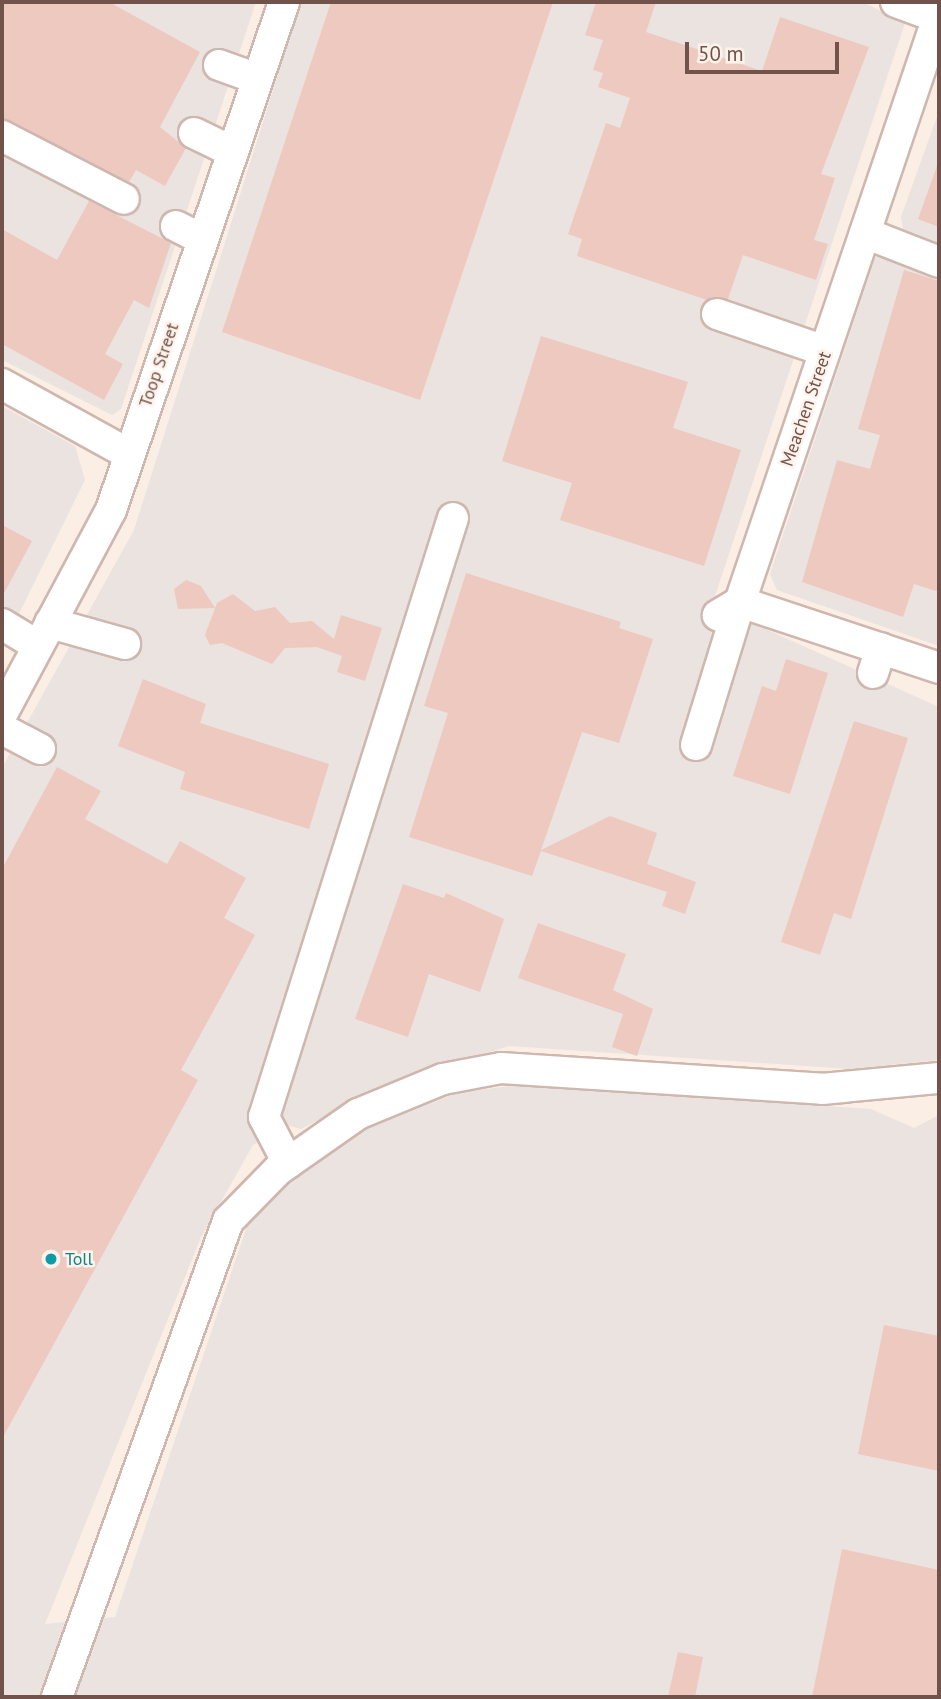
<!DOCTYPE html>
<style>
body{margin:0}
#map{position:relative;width:941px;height:1699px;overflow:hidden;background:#fbeee5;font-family:"PT Sans",sans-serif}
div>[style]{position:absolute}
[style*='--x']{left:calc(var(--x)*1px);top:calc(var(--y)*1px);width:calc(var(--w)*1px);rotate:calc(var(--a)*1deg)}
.industrial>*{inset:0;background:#ebe3df}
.building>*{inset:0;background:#eec9bf}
.roads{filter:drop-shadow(2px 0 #ceb7af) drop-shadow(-2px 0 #ceb7af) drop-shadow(0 2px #ceb7af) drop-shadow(0 -2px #ceb7af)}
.minor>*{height:30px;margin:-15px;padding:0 15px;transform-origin:15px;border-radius:15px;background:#fff}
.dots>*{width:19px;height:19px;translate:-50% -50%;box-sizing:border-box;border:4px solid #fef3eb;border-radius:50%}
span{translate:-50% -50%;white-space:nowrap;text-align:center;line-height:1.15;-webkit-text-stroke:5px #fef3eb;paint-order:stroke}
.street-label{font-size:18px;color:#72534c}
.culture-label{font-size:18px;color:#0d838f}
.left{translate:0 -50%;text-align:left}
.frame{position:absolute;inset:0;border:4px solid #72534c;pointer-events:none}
.scale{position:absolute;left:685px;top:42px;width:154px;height:32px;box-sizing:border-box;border:4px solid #72534c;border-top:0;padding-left:9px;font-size:21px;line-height:24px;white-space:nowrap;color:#72534c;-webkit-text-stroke:5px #fef3eb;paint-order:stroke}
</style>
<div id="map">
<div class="industrial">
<div style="clip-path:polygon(2px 2px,256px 2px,121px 409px,112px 415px,2px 360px)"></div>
<div style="clip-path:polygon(301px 2px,863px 2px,905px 23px,712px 605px,939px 707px,939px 1060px,850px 1069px,509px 1046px,388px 1084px,301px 1129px,290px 1126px,253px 1145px,201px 1237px,45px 1624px,115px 1617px,249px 1220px,302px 1168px,358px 1132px,457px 1093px,517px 1085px,871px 1109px,914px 1128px,939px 1115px,939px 1697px,2px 1697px,2px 768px,134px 530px)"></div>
<div style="clip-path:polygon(939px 111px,939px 247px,904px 235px,901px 217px)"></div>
<div style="clip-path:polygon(888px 252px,939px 270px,939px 646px,777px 590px,770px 574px,875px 258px)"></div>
<div style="clip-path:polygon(2px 406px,75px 446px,85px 480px,2px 648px)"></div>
</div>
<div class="building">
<div style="clip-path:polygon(2px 2px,109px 2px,200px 52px,160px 127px,186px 148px,165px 186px,136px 170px,129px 182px,2px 119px)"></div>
<div style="clip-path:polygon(331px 2px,553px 2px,420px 400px,222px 332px)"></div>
<div style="clip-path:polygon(596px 2px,656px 2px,646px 32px,762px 71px,780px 17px,869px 47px,821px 174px,835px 178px,814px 240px,828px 244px,816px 280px,743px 255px,728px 299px,707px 300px,577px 256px,582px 239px,568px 234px,606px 123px,620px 128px,630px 98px,598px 87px,603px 73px,593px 70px,603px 40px,585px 35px)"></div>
<div style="clip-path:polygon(937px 166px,939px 167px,939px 227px,918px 219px)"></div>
<div style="clip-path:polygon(89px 201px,171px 243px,149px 308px,134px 300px,105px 354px,123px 364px,104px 400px,2px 344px,2px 229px,57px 260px)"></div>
<div style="clip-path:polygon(904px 270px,939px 281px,939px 592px,914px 584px,903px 617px,802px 582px,837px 460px,870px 469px,880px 435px,858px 429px)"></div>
<div style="clip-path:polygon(541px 336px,688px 382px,673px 428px,741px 450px,704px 566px,560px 520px,572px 483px,502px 461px)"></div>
<div style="clip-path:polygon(2px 525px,32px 541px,2px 597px)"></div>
<div style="clip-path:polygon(466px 573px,621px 622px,619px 628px,653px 639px,619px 743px,582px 732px,541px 850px,610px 816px,657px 833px,647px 864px,696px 882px,685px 914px,662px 906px,667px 892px,541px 851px,532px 876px,409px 837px,448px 713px,424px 706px)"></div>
<div style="clip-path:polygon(186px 580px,201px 586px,215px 608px,178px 609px,174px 589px)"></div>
<div style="clip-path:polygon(233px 594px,255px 611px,275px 607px,290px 623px,312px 621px,334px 639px,341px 615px,382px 628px,365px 681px,337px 672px,342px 656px,317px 647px,285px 648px,272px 664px,222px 643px,210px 645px,205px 635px,217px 603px)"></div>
<div style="clip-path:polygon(786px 659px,828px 673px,790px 794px,733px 776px,762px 686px,776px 691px)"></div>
<div style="clip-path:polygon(143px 679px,206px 704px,200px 723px,329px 764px,309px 829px,180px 789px,185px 772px,118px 746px)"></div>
<div style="clip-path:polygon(854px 721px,908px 738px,851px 919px,834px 913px,820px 955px,781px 942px)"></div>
<div style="clip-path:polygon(57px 767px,101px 791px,85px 819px,167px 864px,180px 841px,246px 878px,224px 918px,255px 935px,181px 1070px,198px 1080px,2px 1439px,2px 869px)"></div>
<div style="clip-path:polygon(403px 884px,444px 898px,446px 893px,504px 919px,480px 992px,429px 974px,408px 1037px,355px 1019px)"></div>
<div style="clip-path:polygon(538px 923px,626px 954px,613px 990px,653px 1009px,637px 1056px,612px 1047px,623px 1014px,518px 978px)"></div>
<div style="clip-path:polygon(884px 1325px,939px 1336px,939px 1471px,858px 1454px)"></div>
<div style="clip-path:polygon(842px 1549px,939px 1570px,939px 1697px,812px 1697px)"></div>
<div style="clip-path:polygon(678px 1652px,703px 1657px,695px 1697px,668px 1697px)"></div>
</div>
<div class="roads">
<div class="minor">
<div style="--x:896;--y:2;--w:46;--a:20.4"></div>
<div style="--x:938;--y:17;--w:618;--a:108.7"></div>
<div style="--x:740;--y:602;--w:210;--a:18.3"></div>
<div style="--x:219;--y:65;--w:41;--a:19.7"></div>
<div style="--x:194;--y:133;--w:43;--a:26"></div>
<div style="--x:2;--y:136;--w:137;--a:27.3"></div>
<div style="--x:176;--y:226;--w:30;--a:27"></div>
<div style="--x:865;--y:233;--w:79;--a:21.4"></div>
<div style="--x:717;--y:314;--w:114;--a:18.9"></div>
<div style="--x:2;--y:384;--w:145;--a:28.9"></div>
<div style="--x:50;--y:623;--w:78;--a:15.6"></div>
<div style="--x:2;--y:624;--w:42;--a:31.4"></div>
<div style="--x:873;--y:673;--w:26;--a:-72"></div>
<div style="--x:2;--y:714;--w:231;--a:-61.9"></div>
<div style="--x:111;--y:510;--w:537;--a:-71.19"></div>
<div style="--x:2;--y:729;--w:43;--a:27.8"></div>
<div style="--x:696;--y:745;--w:150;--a:-72.9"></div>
<div style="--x:740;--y:602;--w:26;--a:149"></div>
<div style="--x:288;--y:1163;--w:52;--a:-117.6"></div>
<div style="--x:264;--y:1117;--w:628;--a:-72.49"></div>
<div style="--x:57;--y:1697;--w:506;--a:-70.24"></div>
<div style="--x:228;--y:1221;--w:71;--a:-45.6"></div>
<div style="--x:278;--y:1170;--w:98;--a:-35"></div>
<div style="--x:358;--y:1114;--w:92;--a:-22.4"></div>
<div style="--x:443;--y:1079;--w:59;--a:-10.7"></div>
<div style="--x:501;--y:1068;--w:322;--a:3.7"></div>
<div style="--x:822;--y:1089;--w:118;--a:-5.4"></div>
</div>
</div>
<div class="dots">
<div style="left:51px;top:1259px;background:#0f9aa8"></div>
</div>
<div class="street-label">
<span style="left:159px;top:365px;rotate:-71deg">Toop Street</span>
<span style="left:806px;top:409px;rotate:-71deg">Meachen Street</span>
</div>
<div class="culture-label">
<span class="left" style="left:65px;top:1259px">Toll</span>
</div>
<div class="frame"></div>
<div class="scale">50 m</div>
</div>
